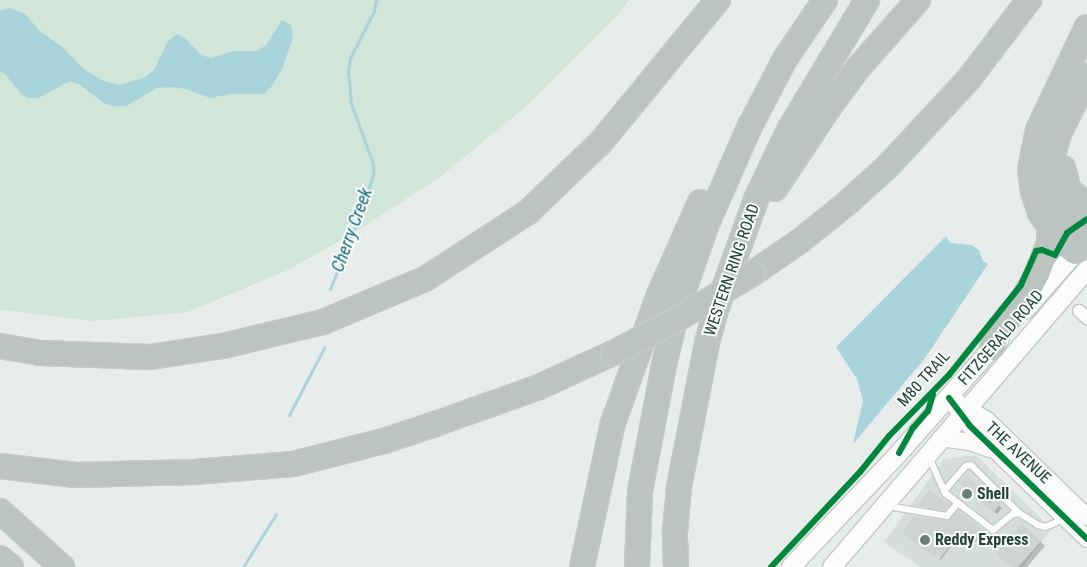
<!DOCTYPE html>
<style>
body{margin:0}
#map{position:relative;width:1087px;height:567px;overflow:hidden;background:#e8edeb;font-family:"Roboto Condensed",sans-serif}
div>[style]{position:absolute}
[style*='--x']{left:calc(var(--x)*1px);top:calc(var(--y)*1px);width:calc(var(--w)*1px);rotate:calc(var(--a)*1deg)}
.built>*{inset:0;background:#d6dedb}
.green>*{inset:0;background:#d1e6d8}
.water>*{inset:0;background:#a9d4db}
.shadow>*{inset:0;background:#0003}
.stream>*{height:3px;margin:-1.5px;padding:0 1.5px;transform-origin:1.5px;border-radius:1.5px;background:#a9d4db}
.building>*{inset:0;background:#cfd4d2}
.roads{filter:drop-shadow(1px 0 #c5cac8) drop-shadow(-1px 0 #c5cac8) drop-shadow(0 1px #c5cac8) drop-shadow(0 -1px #c5cac8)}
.service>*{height:6px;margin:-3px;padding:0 3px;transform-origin:3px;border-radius:3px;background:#fcfcfc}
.minor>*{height:12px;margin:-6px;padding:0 6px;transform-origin:6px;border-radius:6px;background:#fcfcfc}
.tertiary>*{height:16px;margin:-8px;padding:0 8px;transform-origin:8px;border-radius:8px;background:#fcfcfc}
.secondary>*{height:18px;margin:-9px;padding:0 9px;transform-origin:9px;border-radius:9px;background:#fcfcfc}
.motorway>*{height:24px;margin:-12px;padding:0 12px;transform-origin:12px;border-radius:12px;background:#bcc4c2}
.bridges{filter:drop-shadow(1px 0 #c3ccc9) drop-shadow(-1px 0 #c3ccc9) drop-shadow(0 1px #c3ccc9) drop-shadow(0 -1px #c3ccc9)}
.motorway-bridge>*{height:24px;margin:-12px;padding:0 12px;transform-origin:12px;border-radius:12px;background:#bcc4c2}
.cycleway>*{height:6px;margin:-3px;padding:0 3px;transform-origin:3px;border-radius:3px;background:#00873e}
.dots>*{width:14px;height:14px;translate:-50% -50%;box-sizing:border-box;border:2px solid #f7fbf9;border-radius:50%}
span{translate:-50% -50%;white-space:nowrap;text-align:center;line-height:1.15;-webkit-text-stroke:4px #f7fbf9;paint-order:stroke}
.street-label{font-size:16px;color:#24423a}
.poi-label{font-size:16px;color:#24423a;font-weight:700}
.left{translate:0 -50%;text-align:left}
.water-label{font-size:18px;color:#1c6f80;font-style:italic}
</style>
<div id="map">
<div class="built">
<div style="clip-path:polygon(976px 455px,1052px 529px,1022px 567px,920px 567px,884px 542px,944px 459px)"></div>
</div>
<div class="green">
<div style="clip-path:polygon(0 0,629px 0,617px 16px,529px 104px,440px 177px,352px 234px,288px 270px,188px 312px,94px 321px,0 310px)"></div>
</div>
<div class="water">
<div style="clip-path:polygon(10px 8px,25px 14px,41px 32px,61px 46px,85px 70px,104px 81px,119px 85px,143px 78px,154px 70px,168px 41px,177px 34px,185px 38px,201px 55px,211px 58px,233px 51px,257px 51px,266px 45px,282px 20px,291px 25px,293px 37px,283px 67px,272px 86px,264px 94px,230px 94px,210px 98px,186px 89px,170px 87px,157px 88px,126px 106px,113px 106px,104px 103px,80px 85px,70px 81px,38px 98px,28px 98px,21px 94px,5px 74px,0 72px,0 11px)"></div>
<div style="clip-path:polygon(946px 236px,950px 243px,971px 245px,979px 250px,983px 261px,988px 264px,925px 358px,853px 444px,863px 401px,857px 379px,836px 347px)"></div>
</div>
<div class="shadow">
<div style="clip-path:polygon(967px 478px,1002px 508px,997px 514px,965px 486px)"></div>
<div style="clip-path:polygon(958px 513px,983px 532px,973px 545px,959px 535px,941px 560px,904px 533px,949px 522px)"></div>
<div style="clip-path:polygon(1040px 541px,1045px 546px,1027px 567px,1012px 567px)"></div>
</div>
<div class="stream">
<div style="--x:330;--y:289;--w:91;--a:-68"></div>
<div style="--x:364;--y:205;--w:33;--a:-74"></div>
<div style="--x:373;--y:173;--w:10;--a:-90"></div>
<div style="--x:373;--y:163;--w:63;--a:-110.4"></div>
<div style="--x:351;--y:104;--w:32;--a:-95"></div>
<div style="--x:348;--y:72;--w:14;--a:-82"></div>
<div style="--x:350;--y:58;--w:53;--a:-62.9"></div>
<div style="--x:374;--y:11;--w:11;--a:-80"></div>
<div style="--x:289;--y:415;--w:76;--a:-62.4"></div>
<div style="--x:243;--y:567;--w:62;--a:-58.1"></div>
</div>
<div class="building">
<div style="clip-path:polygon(967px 476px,1000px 504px,994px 512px,960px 484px)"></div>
<div style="clip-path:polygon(929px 490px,950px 505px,945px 511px,917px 506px)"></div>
<div style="clip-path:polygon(958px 511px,983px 530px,972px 545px,958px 535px,939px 560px,902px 533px,914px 516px,948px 521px)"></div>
<div style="clip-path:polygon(1022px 524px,1041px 541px,1018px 567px,1011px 567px,996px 554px)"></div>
</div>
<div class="roads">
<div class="service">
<div style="--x:929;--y:457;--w:39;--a:66"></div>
<div style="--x:945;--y:493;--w:61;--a:37.6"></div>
<div style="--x:993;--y:530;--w:26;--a:-39"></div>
<div style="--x:1013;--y:514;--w:6;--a:-9"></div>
<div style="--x:944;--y:491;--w:33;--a:-49"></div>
<div style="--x:966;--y:466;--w:5;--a:-11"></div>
<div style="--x:971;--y:465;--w:68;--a:45"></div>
<div style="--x:1019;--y:513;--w:22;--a:32"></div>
<div style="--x:1038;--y:525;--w:7;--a:16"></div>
<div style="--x:1045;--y:527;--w:11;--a:-22"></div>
<div style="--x:1055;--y:523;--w:11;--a:-38"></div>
<div style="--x:887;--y:506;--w:61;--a:9.5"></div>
<div style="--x:947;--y:516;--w:17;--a:-50"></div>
</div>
<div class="minor">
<div style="--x:1079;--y:311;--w:11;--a:41"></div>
</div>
<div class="tertiary">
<div style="--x:949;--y:398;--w:34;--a:53"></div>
<div style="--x:969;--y:425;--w:164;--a:44"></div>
<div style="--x:957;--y:402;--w:35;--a:31"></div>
<div style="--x:987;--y:420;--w:139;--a:44.1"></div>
<div style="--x:941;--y:438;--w:29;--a:8"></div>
<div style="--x:970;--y:442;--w:20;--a:20"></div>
</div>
<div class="secondary">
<div style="--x:1025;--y:310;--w:86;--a:-48.8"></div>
<div style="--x:791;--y:567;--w:157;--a:-46.5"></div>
<div style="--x:899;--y:453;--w:152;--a:-48.5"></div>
<div style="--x:832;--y:567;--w:392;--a:-49.4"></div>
</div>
<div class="motorway">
<div style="--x:1063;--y:168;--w:23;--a:75"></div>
<div style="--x:1069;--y:190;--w:23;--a:40"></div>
<div style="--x:775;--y:189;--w:100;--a:-56.5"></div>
<div style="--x:830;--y:106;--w:49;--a:-53.4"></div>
<div style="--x:859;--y:67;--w:89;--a:-48.6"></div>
<div style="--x:1083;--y:243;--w:50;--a:-120.2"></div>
<div style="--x:1058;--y:200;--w:38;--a:-101"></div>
<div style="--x:1051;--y:163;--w:28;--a:-75"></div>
<div style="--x:1058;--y:136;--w:67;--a:-64.2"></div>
<div style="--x:1075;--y:252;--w:26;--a:-140"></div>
<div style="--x:1055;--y:235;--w:27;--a:-124"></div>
<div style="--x:1040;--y:213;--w:23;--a:-108"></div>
<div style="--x:1033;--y:191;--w:21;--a:-98"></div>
<div style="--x:1030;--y:170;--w:41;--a:-78.7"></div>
<div style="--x:1038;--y:130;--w:114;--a:-64.6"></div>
<div style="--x:752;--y:274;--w:58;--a:-34.5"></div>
<div style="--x:800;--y:241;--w:59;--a:-38.8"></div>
<div style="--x:846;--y:204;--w:57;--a:-42.1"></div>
<div style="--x:888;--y:166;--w:117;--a:-47.1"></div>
<div style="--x:968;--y:80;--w:101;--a:-52.7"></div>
<div style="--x:0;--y:346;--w:41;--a:9.9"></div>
<div style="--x:40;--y:353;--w:110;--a:2.1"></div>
<div style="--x:150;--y:357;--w:74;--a:-8.6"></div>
<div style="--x:223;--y:346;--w:103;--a:-13.5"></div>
<div style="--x:323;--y:322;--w:111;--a:-22.9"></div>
<div style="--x:425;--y:279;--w:123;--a:-33"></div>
<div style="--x:528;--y:212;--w:100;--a:-43.8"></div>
<div style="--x:600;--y:143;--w:185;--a:-50.5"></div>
<div style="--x:992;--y:348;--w:16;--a:-72"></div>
<div style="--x:997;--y:333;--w:41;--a:-52"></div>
<div style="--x:1022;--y:301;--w:31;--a:-61"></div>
<div style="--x:1037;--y:274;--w:33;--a:-69"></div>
<div style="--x:1049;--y:243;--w:15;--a:-90"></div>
<div style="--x:0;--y:466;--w:76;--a:6.8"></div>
<div style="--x:75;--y:475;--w:119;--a:-1.4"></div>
<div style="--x:194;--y:472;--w:99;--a:-4.6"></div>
<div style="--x:293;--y:464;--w:94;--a:-14.2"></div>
<div style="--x:384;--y:441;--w:57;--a:-18.4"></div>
<div style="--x:438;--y:423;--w:107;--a:-19.6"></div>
<div style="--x:539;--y:387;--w:81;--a:-24.7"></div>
<div style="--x:0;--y:511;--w:84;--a:42.1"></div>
<div style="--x:0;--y:558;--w:14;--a:39"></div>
<div style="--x:582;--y:567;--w:147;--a:-77.9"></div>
<div style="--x:613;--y:423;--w:134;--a:-70.3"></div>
<div style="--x:658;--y:297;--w:104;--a:-66.1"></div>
<div style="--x:637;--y:567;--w:76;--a:-87.7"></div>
<div style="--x:640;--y:491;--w:133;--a:-79.2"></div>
<div style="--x:665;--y:360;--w:58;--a:-76"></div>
<div style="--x:679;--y:304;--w:83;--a:-70.9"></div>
<div style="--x:706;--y:226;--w:109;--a:-66.3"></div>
<div style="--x:750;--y:126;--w:76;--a:-62.4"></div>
<div style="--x:785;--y:59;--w:71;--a:-55.9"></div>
<div style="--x:676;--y:567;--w:35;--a:-92"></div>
<div style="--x:675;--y:532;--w:45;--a:-84.9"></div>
<div style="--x:679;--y:487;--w:147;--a:-79"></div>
<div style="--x:707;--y:343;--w:31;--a:-75"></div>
<div style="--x:715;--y:313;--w:123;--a:-70.1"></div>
<div style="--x:757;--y:197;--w:74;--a:-64.5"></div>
<div style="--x:789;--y:130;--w:152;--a:-59"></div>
</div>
</div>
<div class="bridges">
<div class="motorway-bridge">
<div style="--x:613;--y:353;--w:65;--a:-27.3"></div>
<div style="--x:671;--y:323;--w:95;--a:-31.2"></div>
</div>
</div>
<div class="cycleway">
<div style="--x:949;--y:398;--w:34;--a:53"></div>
<div style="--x:969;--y:425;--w:164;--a:44"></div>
<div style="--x:899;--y:453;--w:29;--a:-61"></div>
<div style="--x:913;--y:428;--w:23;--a:-49"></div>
<div style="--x:928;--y:411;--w:17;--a:-73"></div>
<div style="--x:771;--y:567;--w:130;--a:-46.9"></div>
<div style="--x:860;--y:472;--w:46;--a:-51.1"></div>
<div style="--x:889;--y:436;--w:86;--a:-45.5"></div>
<div style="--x:949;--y:375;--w:115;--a:-51.3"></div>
<div style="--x:1021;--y:285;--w:37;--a:-66"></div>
<div style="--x:1036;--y:251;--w:6;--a:-9"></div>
<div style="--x:1042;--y:250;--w:14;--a:21"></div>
<div style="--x:1055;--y:255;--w:25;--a:-61"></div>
<div style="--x:1067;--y:233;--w:24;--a:-35"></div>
</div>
<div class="dots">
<div style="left:967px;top:494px;background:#697e78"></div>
<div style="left:925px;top:540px;background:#697e78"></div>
</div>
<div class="street-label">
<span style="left:732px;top:270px;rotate:-71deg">WESTERN RING ROAD</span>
<span style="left:1001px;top:338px;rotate:-49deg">FITZGERALD ROAD</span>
<span style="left:924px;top:379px;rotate:-48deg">M80 TRAIL</span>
<span style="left:1018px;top:453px;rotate:43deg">THE AVENUE</span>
</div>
<div class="poi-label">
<span class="left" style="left:977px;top:494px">Shell</span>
<span class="left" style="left:935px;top:540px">Reddy Express</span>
</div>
<div class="water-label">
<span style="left:352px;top:230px;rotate:-70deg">Cherry Creek</span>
</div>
</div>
